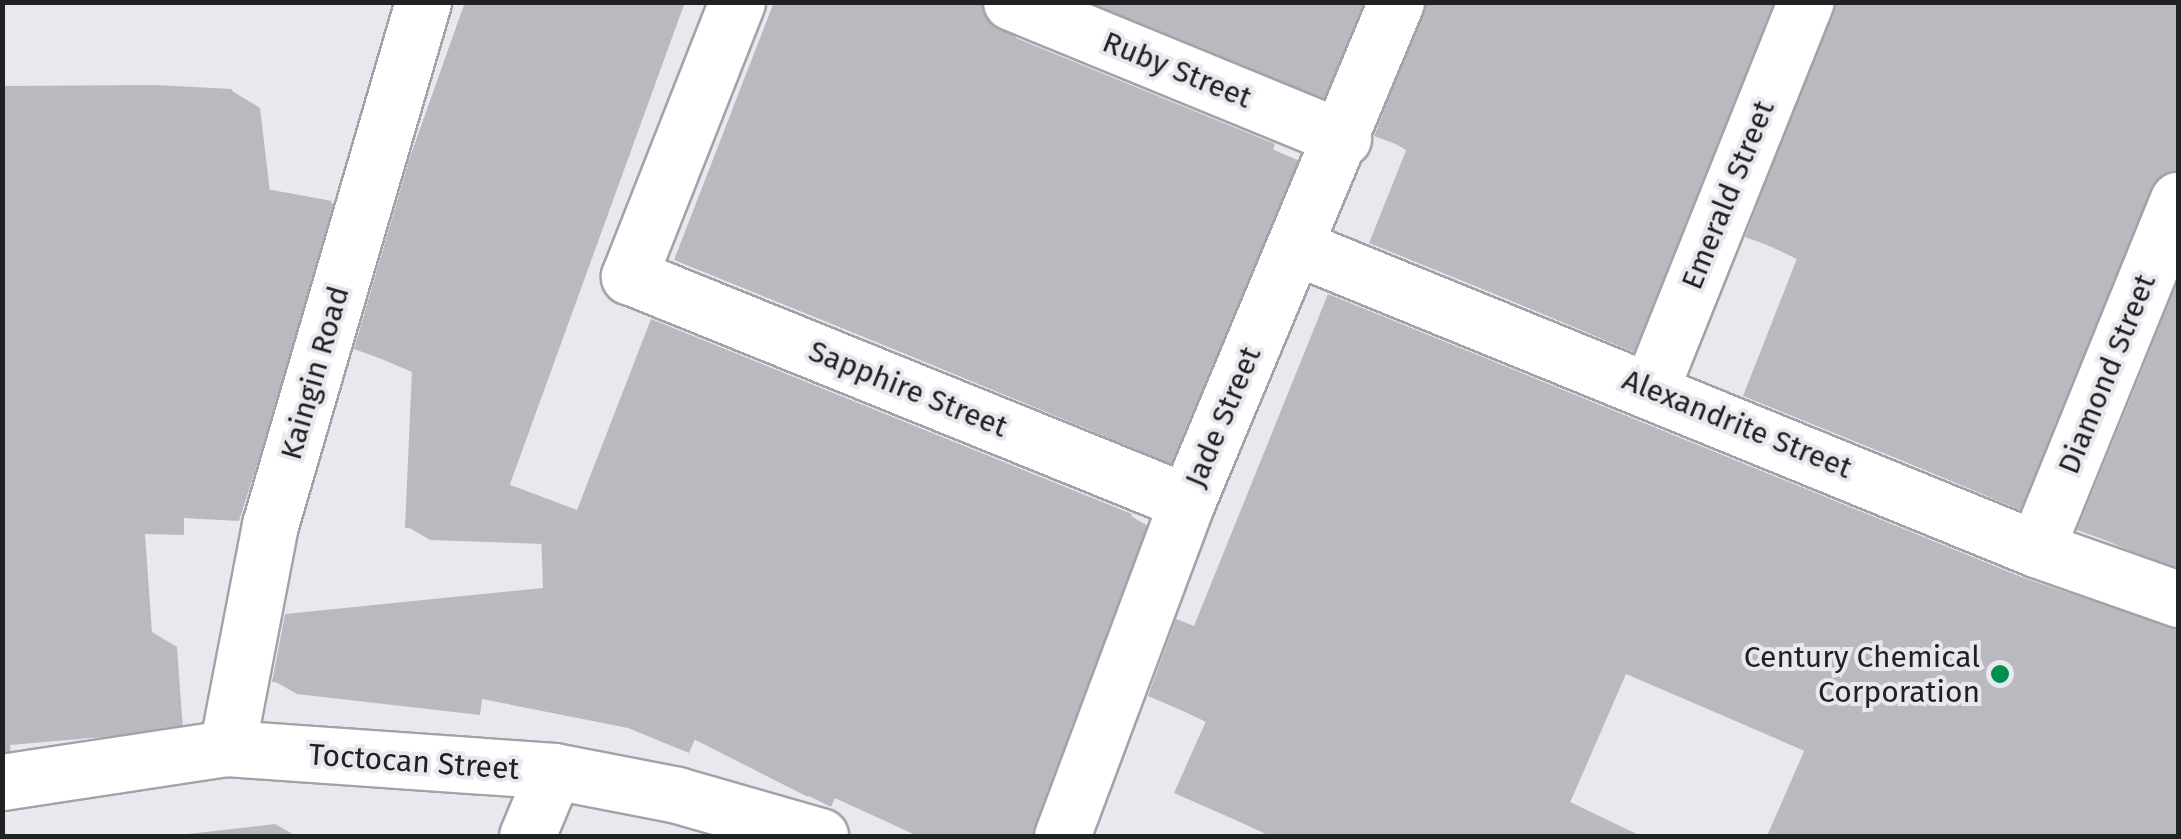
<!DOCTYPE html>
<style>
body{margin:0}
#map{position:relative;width:2181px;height:839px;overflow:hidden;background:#e7e9ef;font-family:"Fira Sans",sans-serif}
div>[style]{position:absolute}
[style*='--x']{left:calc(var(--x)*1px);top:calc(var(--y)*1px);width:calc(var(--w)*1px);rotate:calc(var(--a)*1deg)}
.shadow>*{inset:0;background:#0003}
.building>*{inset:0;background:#b9bac0}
.roads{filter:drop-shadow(2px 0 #a2a3a9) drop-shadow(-2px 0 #a2a3a9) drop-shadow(0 2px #a2a3a9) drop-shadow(0 -2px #a2a3a9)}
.minor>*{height:55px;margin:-27.5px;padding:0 27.5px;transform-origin:27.5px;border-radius:27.5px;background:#fff}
.dots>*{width:28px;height:28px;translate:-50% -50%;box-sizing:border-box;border:5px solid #e7e9ef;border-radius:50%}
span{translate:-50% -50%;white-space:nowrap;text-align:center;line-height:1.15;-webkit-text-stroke:8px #e7e9ef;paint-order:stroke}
.street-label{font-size:30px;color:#202123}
.poi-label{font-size:30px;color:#202123}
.right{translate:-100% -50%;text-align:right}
.frame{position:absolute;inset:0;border:5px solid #202123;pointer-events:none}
</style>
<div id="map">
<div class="shadow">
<div style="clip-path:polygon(468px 2px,685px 2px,509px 487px,578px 513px,1131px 516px,1153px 529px,1051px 836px,918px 836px,835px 798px,831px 807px,695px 739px,689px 753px,628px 728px,482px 699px,480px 715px,297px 694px,274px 681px,546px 590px,544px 544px,430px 540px,408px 527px,414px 373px,357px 348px)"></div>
<div style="clip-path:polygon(777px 2px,1012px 2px,1006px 24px,1019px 42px,1300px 161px,1181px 468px,677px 259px)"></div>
<div style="clip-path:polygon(1079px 2px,1395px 2px,1350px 109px)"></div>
<div style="clip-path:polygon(1426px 2px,1805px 2px,1659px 363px,1372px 242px,1408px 151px,1377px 134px,1428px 13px)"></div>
<div style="clip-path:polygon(1838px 2px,2178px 2px,2178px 200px,2046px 521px,1747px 395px,1799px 260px,1748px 236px)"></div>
<div style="clip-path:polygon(2px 89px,232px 91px,260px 108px,270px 192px,331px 203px,360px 219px,299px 334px,239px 521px,184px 518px,184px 535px,145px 534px,152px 632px,177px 647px,183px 730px,10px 745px,11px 758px,2px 758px)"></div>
<div style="clip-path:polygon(2178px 279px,2178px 572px,2080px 529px)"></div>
<div style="clip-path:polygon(2025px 581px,2167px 631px,2178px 629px,2178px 836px,1769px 836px,1807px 752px,1626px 674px,1569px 805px,1635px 836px,1270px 836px,1177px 792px,1208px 723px,1151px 695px,1195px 630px)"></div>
<div style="clip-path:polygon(275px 824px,296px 836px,187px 836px,188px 834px)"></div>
</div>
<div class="building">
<div style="clip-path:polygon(465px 2px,659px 2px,487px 476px,577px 510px,651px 319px,1132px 514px,1103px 590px,1118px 596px,1023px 836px,918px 836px,812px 787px,808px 797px,672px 728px,666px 743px,603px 716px,460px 688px,458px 704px,272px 682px,285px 614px,543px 588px,541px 533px,405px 528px,412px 370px,354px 349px,409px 160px)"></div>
<div style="clip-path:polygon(774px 2px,980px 2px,986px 20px,999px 31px,1275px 144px,1155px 455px,674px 260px)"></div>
<div style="clip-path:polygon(1095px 2px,1362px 2px,1323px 96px)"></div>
<div style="clip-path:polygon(1427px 2px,1771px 2px,1632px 350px,1369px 243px,1407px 148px,1374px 136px)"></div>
<div style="clip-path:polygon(1835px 2px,2178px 2px,2178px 170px,2160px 175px,2149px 188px,2019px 508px,1743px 396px,1798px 256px,1745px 237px)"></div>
<div style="clip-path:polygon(156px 85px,232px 89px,244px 185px,332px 201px,295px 328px,270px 320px,211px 506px,157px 504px,156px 520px,118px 519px,126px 630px,150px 628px,155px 715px,2px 724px,2px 86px)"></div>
<div style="clip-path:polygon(2178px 282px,2178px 566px,2077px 530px)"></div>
<div style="clip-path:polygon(1328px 294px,2024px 578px,2178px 629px,2178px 836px,1767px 836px,1805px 749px,1599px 661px,1543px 789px,1641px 836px,1272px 836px,1174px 793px,1206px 721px,1148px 696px,1176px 619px,1194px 626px)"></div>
</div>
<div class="roads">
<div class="minor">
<div style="--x:737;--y:2;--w:295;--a:111.5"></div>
<div style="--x:629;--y:276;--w:602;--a:22.05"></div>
<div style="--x:1011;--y:2;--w:359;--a:22.3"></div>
<div style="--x:1296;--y:247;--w:799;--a:22.2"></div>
<div style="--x:2036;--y:549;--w:151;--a:19.4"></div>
<div style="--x:1651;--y:388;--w:416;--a:-68.2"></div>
<div style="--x:2036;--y:549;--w:377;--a:-67.9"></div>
<div style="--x:227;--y:748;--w:227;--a:-79.1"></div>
<div style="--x:270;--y:525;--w:545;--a:-73.69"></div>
<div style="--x:2;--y:782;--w:228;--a:-8.6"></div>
<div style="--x:227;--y:748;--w:328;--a:4"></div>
<div style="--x:554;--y:771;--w:125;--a:11"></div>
<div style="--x:677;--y:795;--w:149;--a:16"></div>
<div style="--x:527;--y:836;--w:70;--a:-67.4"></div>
<div style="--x:1062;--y:836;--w:357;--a:-69.5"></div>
<div style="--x:1187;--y:502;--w:542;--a:-67.32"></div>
</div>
</div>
<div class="dots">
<div style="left:2000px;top:674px;background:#018f4e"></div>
</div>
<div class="street-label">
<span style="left:1177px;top:70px;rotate:22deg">Ruby Street</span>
<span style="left:1728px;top:195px;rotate:-68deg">Emerald Street</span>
<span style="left:315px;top:373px;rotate:-74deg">Kaingin Road</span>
<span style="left:2107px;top:374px;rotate:-68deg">Diamond Street</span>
<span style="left:908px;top:389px;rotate:22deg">Sapphire Street</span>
<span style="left:1223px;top:417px;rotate:-67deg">Jade Street</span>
<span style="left:1737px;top:424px;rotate:22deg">Alexandrite Street</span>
<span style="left:414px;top:762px;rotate:4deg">Toctocan Street</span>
</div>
<div class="poi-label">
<span class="right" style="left:1980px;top:674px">Century Chemical<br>Corporation</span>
</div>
<div class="frame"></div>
</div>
